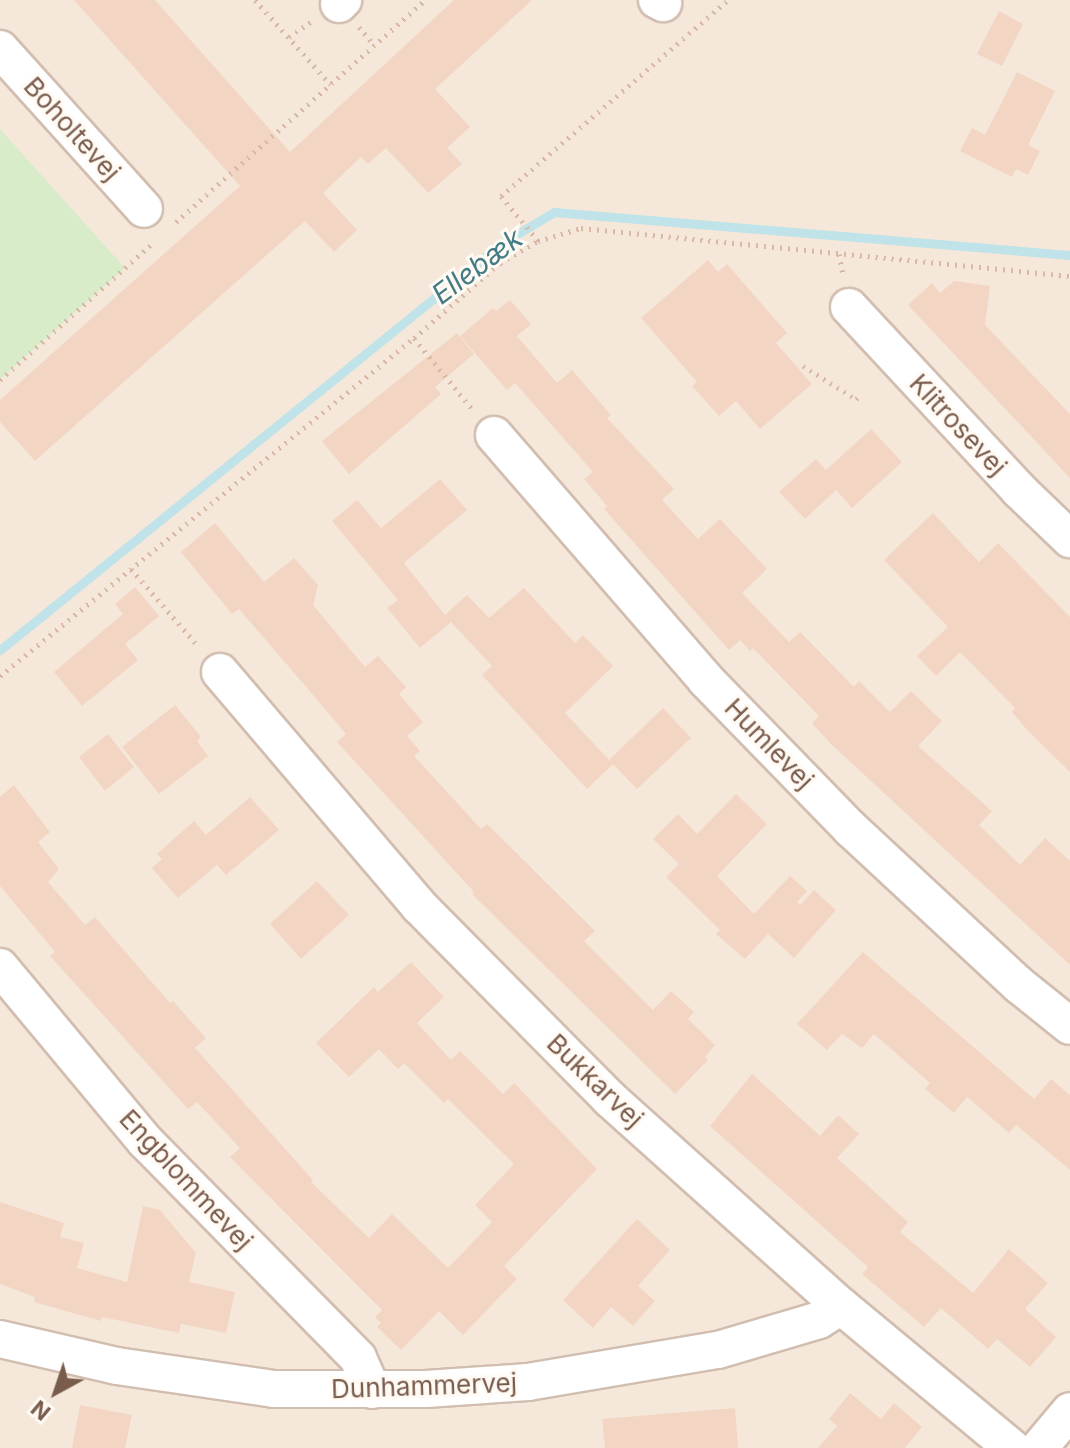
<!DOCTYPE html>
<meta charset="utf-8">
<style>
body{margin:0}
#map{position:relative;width:1070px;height:1448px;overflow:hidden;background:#fdf6ec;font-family:Inter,sans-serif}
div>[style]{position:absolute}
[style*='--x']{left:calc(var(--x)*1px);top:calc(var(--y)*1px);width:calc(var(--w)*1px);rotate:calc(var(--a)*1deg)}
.residential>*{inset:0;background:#f5e8da}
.green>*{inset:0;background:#d8ecc9}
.stream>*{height:9px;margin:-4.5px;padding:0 4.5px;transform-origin:4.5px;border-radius:4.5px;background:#bfe3e8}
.building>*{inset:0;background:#f3d5c3}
.path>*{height:5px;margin-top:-2.5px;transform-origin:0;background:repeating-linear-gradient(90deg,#d9b8a5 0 2px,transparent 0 8px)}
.roads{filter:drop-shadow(2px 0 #d1beb0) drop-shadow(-2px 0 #d1beb0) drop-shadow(0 2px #d1beb0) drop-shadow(0 -2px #d1beb0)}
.street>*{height:36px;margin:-18px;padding:0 18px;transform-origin:18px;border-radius:18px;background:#fff}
span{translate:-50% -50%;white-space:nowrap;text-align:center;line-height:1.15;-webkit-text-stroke:6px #fffaf3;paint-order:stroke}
.street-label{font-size:26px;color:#7a5c4d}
.water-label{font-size:28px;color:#437c86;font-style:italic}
.north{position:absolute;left:16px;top:1352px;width:80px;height:80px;-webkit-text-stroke:6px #fffaf3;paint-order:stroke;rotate:220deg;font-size:22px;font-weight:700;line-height:32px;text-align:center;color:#7a5c4d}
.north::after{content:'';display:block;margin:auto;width:28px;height:36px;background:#7a5c4d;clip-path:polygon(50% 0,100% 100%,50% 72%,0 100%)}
</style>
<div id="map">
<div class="residential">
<div style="clip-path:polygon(0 0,1070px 0,1070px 1448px,0 1448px)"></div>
</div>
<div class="green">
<div style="clip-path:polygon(0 129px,125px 268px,0 379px)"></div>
</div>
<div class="stream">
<div style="--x:0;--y:650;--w:646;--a:-39.03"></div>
<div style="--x:502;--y:243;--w:61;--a:-30.8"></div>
<div style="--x:554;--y:212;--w:518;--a:4.76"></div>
</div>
<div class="building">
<div style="clip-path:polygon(74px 0,155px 0,290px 152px,454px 0,532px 0,435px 89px,470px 127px,447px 148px,462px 164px,428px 193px,386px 148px,368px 164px,361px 157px,323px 193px,357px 230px,334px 252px,305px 221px,35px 461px,0 422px,0 400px,240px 186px)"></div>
<div style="clip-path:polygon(999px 11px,1023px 24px,1002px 66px,977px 54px)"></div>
<div style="clip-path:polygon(1017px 72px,1055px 91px,1028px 145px,1040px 151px,1028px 175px,1016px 169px,1012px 177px,960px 151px,972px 128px,985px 135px)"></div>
<div style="clip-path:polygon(708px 260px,718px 272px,727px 264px,787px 333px,776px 343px,812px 384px,760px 429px,736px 401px,719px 416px,692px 386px,697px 382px,641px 318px)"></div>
<div style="clip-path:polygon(954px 281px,990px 286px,985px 325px,1070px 414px,1070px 478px,908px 305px,932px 283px,940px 293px)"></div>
<div style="clip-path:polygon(510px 300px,531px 324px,517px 336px,557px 383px,572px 370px,611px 415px,607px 418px,674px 489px,662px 500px,698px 539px,720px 519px,767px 569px,742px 593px,789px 642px,800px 632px,854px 687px,859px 681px,890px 712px,911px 691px,942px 721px,918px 746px,992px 811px,979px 825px,1020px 865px,1045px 838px,1070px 861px,1070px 965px,831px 744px,812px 723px,819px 716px,753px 648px,750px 651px,740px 640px,729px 650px,604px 509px,607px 506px,584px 479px,593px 472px,515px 383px,507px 390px,460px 336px,493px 308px,496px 311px)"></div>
<div style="clip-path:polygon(457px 333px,474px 354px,435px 387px,441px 394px,349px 474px,322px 441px)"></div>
<div style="clip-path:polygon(871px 429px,902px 462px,852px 508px,836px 490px,805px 519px,779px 492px,816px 459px,826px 470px)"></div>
<div style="clip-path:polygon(440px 479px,467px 510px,404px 563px,445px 615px,467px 595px,489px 618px,524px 588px,575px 643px,583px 635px,613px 666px,565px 713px,613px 764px,587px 789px,482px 675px,492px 666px,451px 622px,420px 648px,387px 608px,398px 600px,332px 521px,357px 500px,381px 528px)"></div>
<div style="clip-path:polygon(933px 513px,979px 562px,998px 543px,1070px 617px,1070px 772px,1027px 730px,1012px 712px,1015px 708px,960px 652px,936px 676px,917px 656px,948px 627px,884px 560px)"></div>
<div style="clip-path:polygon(215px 523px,264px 582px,294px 558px,318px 585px,313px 605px,365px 667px,378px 656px,406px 687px,399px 694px,423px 722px,407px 736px,420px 751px,414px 756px,481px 829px,487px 824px,595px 931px,584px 941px,653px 1010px,671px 991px,694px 1012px,688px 1019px,715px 1045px,705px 1057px,708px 1060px,675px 1094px,472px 894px,474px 892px,337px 742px,346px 734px,308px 689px,239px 609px,232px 614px,181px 552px)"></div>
<div style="clip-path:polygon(135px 587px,159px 616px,125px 644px,138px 660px,82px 706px,54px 672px,123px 614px,115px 604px)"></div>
<div style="clip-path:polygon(175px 705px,201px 737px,197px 741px,208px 756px,159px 794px,122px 747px)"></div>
<div style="clip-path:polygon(663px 708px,691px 738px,637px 789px,609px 760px)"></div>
<div style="clip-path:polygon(108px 734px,134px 767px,105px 791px,79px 757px)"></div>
<div style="clip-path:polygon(14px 785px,50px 832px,38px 842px,59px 869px,48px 882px,85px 925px,95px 917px,170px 1003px,173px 1001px,206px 1038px,195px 1048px,313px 1180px,311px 1182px,369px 1238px,392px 1214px,448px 1268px,492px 1222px,475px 1205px,514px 1164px,448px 1099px,444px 1103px,404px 1063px,398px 1069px,379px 1049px,349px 1077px,316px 1043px,374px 987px,378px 992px,411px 962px,444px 997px,417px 1023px,451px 1060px,460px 1051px,503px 1094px,514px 1083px,597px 1169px,504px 1266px,517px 1279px,463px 1335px,439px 1311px,401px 1350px,377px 1327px,381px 1323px,375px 1317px,382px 1310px,230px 1157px,240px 1148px,197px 1102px,188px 1109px,50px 956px,55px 952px,0 886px,0 797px)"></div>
<div style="clip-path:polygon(736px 794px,767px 824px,717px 876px,754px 914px,790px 876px,807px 891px,797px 902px,800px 905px,814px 890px,836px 910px,794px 958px,768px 934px,745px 959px,716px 934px,720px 930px,666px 877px,679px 864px,653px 839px,678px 814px,697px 834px)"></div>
<div style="clip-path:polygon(250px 797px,279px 830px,226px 875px,217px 865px,178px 898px,152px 868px,162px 859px,157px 854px,194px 821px,206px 835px)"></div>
<div style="clip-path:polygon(317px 881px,349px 915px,301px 959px,270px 924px)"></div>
<div style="clip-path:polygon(863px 952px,1034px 1099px,1051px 1079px,1070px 1095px,1070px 1170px,1016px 1125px,1009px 1133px,967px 1097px,954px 1113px,925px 1089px,930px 1083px,874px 1034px,862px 1048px,842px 1034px,827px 1050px,797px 1024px)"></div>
<div style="clip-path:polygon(752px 1074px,820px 1136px,838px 1115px,859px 1134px,837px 1158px,908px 1222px,900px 1232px,973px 1293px,1009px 1249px,1048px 1283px,1025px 1309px,1056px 1337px,1030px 1367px,997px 1339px,988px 1349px,941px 1308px,924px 1327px,862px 1274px,868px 1267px,710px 1126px)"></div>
<div style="clip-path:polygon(0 1202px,64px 1223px,60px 1237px,84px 1243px,77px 1268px,127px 1282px,143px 1206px,160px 1210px,196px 1253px,189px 1282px,235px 1292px,226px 1333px,181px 1324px,179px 1333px,102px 1317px,101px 1321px,34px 1302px,35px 1297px,0 1284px)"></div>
<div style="clip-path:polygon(637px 1219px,670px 1250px,638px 1286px,655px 1301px,633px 1326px,611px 1307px,593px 1328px,563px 1300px)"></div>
<div style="clip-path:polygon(850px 1393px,881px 1419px,894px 1403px,922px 1427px,905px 1448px,818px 1448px,837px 1426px,829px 1419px)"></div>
<div style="clip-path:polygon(80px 1405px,132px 1415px,125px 1448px,72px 1448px)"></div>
<div style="clip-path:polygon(735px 1408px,738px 1448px,605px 1448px,602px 1419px)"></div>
</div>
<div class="path">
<div style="--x:255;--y:0;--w:113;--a:48.2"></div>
<div style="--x:359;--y:27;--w:23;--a:50"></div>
<div style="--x:289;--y:37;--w:28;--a:-35"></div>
<div style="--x:176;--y:222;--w:334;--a:-41.7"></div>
<div style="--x:538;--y:241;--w:58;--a:-129.4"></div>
<div style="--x:501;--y:196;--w:300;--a:-40.8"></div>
<div style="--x:839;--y:254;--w:21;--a:79"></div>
<div style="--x:414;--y:338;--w:93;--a:50.7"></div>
<div style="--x:803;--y:366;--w:62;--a:31.9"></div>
<div style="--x:856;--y:399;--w:6;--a:-39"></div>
<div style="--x:0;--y:380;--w:207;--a:-41.9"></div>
<div style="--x:131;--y:569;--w:103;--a:48.9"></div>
<div style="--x:0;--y:676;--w:534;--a:-39.23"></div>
<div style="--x:414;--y:338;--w:114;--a:-41.1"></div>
<div style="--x:500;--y:263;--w:44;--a:-30.1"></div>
<div style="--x:538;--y:241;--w:45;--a:-16.8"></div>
<div style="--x:581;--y:228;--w:491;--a:5.6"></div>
</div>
<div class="roads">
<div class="street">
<div style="--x:657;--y:0;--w:7;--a:27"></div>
<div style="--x:339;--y:4;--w:6;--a:-45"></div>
<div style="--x:0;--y:49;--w:215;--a:48"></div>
<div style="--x:849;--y:307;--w:250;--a:47.1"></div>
<div style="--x:1019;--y:490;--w:71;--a:43.9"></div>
<div style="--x:494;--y:435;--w:324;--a:49.1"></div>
<div style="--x:706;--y:680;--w:208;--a:45.8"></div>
<div style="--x:851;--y:829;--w:229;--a:42.9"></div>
<div style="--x:1019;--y:985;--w:65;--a:38.8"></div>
<div style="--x:220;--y:672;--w:307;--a:49.6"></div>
<div style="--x:419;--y:906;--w:272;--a:45.3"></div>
<div style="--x:610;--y:1099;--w:310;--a:41.9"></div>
<div style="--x:841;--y:1306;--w:222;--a:39.7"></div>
<div style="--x:0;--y:967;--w:226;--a:50.2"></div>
<div style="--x:145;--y:1141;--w:304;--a:45.5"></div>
<div style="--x:358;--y:1358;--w:35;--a:66"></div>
<div style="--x:0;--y:1339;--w:120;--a:13"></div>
<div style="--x:117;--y:1366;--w:159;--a:8.3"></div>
<div style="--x:274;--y:1389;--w:152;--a:0"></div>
<div style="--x:426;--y:1389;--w:102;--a:-3.9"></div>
<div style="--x:528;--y:1382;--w:193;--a:-9.6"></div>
<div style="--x:718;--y:1350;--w:105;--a:-16.5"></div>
<div style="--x:819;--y:1320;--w:26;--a:-32"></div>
<div style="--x:1039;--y:1448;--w:48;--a:-50"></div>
</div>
</div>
<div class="street-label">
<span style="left:72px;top:129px;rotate:48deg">Boholtevej</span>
<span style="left:958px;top:425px;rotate:47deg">Klitrosevej</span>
<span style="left:769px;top:744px;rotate:46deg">Humlevej</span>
<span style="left:595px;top:1081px;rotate:44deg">Bukkarvej</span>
<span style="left:186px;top:1180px;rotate:47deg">Engblommevej</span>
<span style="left:424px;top:1386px;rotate:-2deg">Dunhammervej</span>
</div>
<div class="water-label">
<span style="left:477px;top:266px;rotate:-37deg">Ellebæk</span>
</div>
<div class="north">N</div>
</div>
